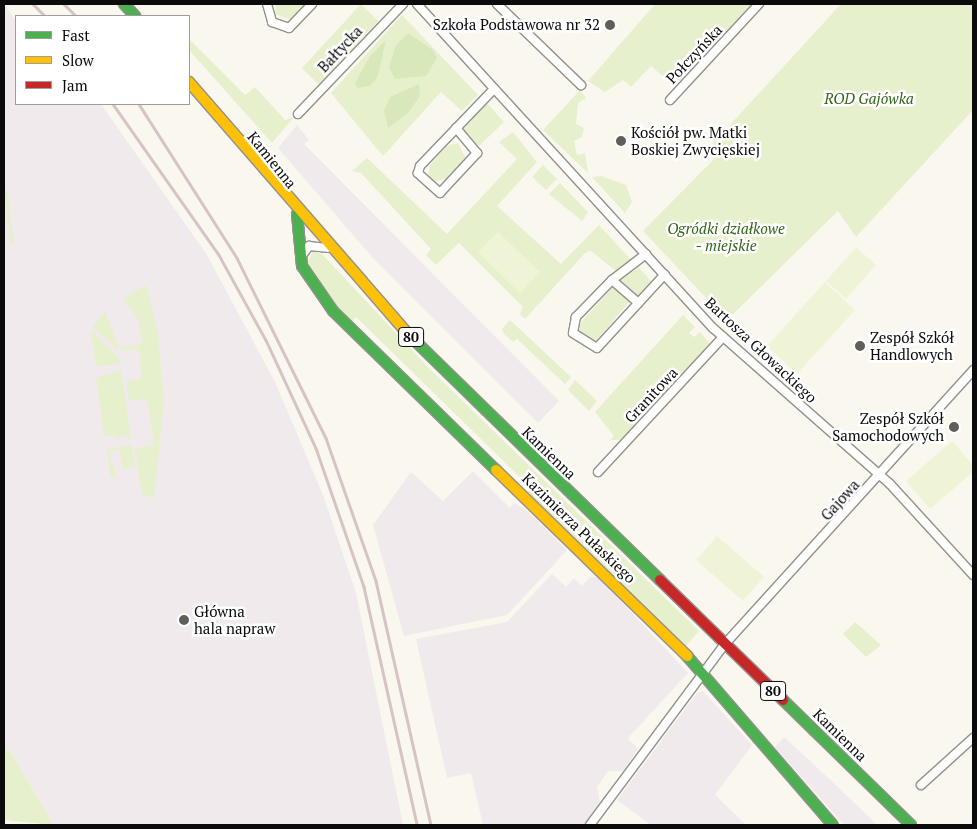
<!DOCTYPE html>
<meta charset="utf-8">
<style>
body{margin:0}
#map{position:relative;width:977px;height:829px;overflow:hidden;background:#faf7ef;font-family:"PT Serif",serif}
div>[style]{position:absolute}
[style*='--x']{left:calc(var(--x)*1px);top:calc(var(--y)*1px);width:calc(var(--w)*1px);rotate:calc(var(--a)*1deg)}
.industrial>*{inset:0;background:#f0eaed}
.green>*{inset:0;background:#e7f0cd}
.forest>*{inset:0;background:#d8e8bb}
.pitch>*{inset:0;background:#f0f4d7}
.roads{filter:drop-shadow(1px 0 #93918e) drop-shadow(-1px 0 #93918e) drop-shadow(0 1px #93918e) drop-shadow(0 -1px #93918e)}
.street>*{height:8px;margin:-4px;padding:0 4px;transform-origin:4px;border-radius:4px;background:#fefefd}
.fast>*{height:10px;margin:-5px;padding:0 5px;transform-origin:5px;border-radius:5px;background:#4caf50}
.slow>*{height:10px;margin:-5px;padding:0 5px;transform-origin:5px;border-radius:5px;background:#ffc107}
.jam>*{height:10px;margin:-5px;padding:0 5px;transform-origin:5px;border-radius:5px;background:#c62828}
.rail>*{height:2.5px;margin:-1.25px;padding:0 1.25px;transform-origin:1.25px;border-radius:1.25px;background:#d7c3c5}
.dots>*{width:14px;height:14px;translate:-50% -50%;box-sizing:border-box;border:2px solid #fff;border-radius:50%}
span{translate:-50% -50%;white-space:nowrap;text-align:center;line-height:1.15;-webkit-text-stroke:5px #fff;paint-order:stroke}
.shield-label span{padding:1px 4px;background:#fff;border:1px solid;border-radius:4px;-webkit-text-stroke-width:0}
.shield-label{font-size:14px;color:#0b0b0b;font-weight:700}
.poi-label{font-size:15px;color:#0b0b0b}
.right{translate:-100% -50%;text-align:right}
.left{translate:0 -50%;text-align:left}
.street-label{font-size:15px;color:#0b0b0b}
.park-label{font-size:15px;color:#346519;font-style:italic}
.frame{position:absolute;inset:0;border:5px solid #0b0b0b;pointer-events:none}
.legend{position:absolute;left:15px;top:15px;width:175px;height:90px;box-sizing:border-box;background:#fff;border:1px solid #9d9d9d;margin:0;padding:6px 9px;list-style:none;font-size:15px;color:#0b0b0b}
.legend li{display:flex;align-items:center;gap:10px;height:25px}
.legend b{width:25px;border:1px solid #9d9d9d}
</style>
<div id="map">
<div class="industrial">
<div style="clip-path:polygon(4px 4px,16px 21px,16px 104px,101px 104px,207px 255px,275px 382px,323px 495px,356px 593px,403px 825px,54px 825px,10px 751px,4px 749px)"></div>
<div style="clip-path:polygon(297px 125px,309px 140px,304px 144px,559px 401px,538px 423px,372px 257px,278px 148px)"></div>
<div style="clip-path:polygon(473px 471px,510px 508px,514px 503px,524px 508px,567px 550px,507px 615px,404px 636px,373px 525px,411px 472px,443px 501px)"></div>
<div style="clip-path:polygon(552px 574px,566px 587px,574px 578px,582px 586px,590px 577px,598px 577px,688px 673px,628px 738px,638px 749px,623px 771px,608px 771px,597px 787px,600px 803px,583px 825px,483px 825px,471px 773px,447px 778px,416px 639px,507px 622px)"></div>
<div style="clip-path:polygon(703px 691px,752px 745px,715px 795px,746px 825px,651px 825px,617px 800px,697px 693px)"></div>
<div style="clip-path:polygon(784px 737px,840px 789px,877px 825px,844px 825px,775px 747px)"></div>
</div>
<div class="green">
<div style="clip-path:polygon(308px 4px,291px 20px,275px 14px,276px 4px)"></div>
<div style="clip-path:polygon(361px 4px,378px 21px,319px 85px,302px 68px)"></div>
<div style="clip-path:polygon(655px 4px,753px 4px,676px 88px,651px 66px,631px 87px,623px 80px,605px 92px,588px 81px)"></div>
<div style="clip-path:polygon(841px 4px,973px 4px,973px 110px,856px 237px,838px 211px,727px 320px,643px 231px,717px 156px,704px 153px)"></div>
<div style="clip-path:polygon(402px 15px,478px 95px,462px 111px,441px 92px,383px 156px,331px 93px)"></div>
<div style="clip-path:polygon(189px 39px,245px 95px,255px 87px,285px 120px,294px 117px,272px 143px,189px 50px)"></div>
<div style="clip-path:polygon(580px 90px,586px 98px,578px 103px,576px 124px,584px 128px,582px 137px,574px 141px,577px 155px,585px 153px,588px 173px,543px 130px)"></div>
<div style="clip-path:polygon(486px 102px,504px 122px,480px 145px,475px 144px,463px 130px)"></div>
<div style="clip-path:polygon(513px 132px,537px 162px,497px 206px,561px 264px,599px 225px,631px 260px,616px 271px,591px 251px,586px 252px,525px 319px,520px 314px,523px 307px,459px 243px,436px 265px,426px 255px,431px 249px,361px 173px,352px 171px,367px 158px,447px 234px,517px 159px,499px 142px)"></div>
<div style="clip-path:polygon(458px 143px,466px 159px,446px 179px,432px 182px,428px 177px,430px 165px,447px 146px)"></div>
<div style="clip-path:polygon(268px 163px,368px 277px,366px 280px,265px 165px)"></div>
<div style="clip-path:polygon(543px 165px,557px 179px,546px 190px,532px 177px)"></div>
<div style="clip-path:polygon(601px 176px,626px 185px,632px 202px,625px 213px,592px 177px)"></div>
<div style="clip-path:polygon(560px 183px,588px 212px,582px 221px,549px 194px)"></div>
<div style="clip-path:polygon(4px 188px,7px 191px,15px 247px,10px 242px)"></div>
<div style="clip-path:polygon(313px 251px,321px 253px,428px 367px,699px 631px,686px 646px,527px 493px,531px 488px,356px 317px,351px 322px,320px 288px,307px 264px)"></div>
<div style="clip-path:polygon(638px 267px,651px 281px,637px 297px,620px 281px)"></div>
<div style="clip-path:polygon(146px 285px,158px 333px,164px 403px,154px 498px,142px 494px,135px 448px,154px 445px,147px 399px,129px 401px,126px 381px,141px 378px,140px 354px,137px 349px,121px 351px,119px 343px,121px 347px,142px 344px,138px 319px,123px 299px)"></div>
<div style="clip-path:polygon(613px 287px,630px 301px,594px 343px,576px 328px)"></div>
<div style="clip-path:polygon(105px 311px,117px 344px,117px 350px,93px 327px)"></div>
<div style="clip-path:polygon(683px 315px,695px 327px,689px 333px,694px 337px,700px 332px,711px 345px,622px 440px,610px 440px,614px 436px,595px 412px)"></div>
<div style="clip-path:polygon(510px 320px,571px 377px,565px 384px,517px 339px,513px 342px,504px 334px,502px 329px)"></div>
<div style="clip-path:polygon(91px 330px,118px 357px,120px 364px,96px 366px)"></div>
<div style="clip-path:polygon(121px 370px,131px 439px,121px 435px,117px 441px,116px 436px,104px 436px,96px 378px)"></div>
<div style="clip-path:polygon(575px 380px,597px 401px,589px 411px,568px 390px)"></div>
<div style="clip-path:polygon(131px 445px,135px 467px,122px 469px,120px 450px,109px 451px,117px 480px,110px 476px,107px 449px)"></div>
<div style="clip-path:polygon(855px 622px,881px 645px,866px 657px,843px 634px)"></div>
<div style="clip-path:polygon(4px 749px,10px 751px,54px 825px,4px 820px)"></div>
</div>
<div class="forest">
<div style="clip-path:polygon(408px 33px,433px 50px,437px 58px,426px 76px,395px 79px,389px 67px,396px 45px)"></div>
<div style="clip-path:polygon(386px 40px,378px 76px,370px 86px,357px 88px,355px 83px,370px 56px)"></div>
<div style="clip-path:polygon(419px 84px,420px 96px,408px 113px,388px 128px,384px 110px,390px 97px)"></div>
</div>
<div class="pitch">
<div style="clip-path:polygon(498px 232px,540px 272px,520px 293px,478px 252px)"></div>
<div style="clip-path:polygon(856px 247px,876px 265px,846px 299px,826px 281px)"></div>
<div style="clip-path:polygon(825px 282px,855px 310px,797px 374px,767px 346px)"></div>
<div style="clip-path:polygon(952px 441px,973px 465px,973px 472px,930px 509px,906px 481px)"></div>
<div style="clip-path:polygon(717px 536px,764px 577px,743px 601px,696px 560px)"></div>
</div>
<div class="roads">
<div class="street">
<div style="--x:267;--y:4;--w:19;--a:74"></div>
<div style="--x:272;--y:22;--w:18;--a:19"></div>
<div style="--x:289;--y:28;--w:33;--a:-46"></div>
<div style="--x:417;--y:4;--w:439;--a:47.6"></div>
<div style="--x:713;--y:328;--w:236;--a:41.4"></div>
<div style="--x:890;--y:484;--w:123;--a:47.6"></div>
<div style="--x:497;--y:4;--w:117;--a:44"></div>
<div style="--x:670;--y:100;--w:131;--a:-47.2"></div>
<div style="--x:298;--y:114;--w:152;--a:-46.3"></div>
<div style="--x:456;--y:128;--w:33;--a:50"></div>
<div style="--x:477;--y:153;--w:54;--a:132.8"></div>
<div style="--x:440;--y:193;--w:30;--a:-138"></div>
<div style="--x:418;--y:173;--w:7;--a:-74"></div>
<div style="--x:420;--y:166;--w:105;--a:-46.2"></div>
<div style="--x:646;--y:254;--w:43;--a:142.6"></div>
<div style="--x:612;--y:280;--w:52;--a:134.2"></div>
<div style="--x:576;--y:317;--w:16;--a:101"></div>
<div style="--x:573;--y:333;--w:28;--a:32"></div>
<div style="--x:597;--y:348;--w:100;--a:-47.4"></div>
<div style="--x:301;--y:257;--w:14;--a:-54"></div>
<div style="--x:309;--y:246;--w:18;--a:6"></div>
<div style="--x:612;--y:280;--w:35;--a:41"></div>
<div style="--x:598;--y:472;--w:184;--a:-47.2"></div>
<div style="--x:921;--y:785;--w:70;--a:-42.1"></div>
<div style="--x:590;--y:825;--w:224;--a:-53.3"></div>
<div style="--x:724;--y:645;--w:371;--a:-47.8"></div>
</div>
<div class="fast">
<div style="--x:124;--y:4;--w:16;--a:47"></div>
<div style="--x:297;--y:214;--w:52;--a:84.5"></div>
<div style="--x:302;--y:266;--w:55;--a:55.4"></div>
<div style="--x:333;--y:311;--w:228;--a:44.3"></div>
<div style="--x:408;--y:334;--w:352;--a:44.3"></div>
<div style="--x:687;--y:656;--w:223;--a:49.2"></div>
<div style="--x:783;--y:700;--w:179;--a:44.3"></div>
</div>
<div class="slow">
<div style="--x:189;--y:82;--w:334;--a:49"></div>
<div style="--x:496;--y:470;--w:267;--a:44.2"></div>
</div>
<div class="jam">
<div style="--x:660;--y:580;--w:172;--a:44.3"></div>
</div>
</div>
<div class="rail">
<div style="--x:33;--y:4;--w:17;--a:45"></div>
<div style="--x:64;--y:4;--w:17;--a:45"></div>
<div style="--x:113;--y:104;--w:184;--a:54.9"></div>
<div style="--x:219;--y:255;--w:97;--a:61.1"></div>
<div style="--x:266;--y:340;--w:119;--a:65.2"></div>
<div style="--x:316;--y:448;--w:147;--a:70.9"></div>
<div style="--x:364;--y:587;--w:244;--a:77.4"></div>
<div style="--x:139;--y:104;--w:183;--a:57.5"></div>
<div style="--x:237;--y:258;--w:201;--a:63.7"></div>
<div style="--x:326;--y:438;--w:151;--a:70.7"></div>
<div style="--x:376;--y:581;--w:250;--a:77.3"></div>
</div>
<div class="dots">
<div style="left:610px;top:25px;background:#5f5e5b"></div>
<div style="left:621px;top:141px;background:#5f5e5b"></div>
<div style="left:860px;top:346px;background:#5f5e5b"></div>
<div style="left:954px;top:427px;background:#5f5e5b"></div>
<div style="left:184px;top:620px;background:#5f5e5b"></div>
</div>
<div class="shield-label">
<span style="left:411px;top:337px">80</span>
<span style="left:773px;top:691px">80</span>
</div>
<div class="poi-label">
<span class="right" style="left:600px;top:25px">Szkoła Podstawowa nr 32</span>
<span class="left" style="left:631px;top:141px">Kościół pw. Matki<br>Boskiej Zwycięskiej</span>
<span class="left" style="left:870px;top:346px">Zespół Szkół<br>Handlowych</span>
<span class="right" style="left:944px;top:427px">Zespół Szkół<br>Samochodowych</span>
<span class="left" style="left:194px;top:620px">Główna<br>hala napraw</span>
</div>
<div class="street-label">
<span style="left:340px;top:49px;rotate:-47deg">Bałtycka</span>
<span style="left:694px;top:54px;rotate:-47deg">Połczyńska</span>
<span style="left:272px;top:160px;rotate:51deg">Kamienna</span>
<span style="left:761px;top:350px;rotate:43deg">Bartosza Głowackiego</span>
<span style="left:651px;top:395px;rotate:-47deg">Granitowa</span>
<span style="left:549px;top:453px;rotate:44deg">Kamienna</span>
<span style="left:840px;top:500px;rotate:-48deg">Gajowa</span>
<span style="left:579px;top:528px;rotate:44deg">Kazimierza Pułaskiego</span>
<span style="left:840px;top:735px;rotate:44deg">Kamienna</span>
</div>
<div class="park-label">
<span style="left:869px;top:99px">ROD Gajówka</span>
<span style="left:726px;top:237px">Ogródki działkowe<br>- miejskie</span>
</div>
<div class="frame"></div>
<ul class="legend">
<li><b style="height:6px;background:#4caf50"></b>Fast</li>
<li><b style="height:6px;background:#ffc107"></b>Slow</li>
<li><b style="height:6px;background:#c62828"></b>Jam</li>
</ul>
</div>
